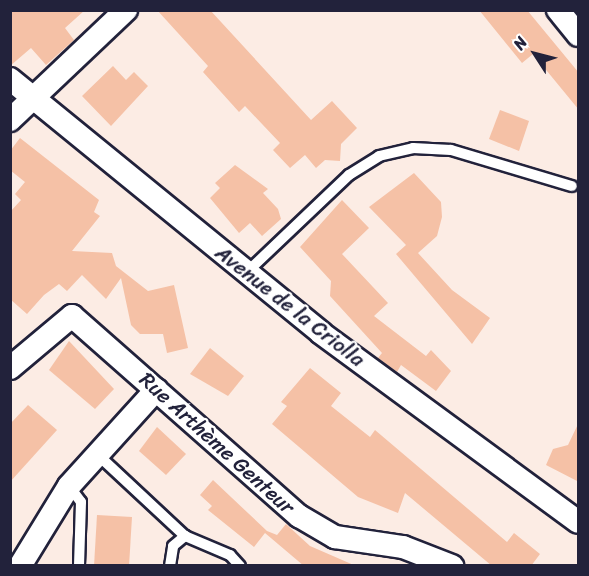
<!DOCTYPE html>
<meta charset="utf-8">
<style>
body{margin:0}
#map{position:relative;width:589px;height:576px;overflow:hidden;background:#fcece4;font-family:Sriracha,sans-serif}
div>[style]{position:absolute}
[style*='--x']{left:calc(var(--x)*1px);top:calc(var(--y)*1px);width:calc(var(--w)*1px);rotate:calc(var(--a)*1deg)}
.building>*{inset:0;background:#f5c1a6}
.roads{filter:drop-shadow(2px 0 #22223b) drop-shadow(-2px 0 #22223b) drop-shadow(0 2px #22223b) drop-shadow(0 -2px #22223b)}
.lane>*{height:10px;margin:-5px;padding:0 5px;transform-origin:5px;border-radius:5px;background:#fff}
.street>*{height:22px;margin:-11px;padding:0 11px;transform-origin:11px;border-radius:11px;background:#fff}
span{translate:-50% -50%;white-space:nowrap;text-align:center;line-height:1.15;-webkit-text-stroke:4.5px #fff;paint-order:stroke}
.street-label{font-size:21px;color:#22223b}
.frame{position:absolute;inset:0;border:12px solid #22223b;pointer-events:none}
.north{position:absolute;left:505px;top:24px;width:60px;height:60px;-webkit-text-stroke:4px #fff;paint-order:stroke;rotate:306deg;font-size:16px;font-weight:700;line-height:24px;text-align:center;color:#22223b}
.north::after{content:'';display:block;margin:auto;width:21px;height:27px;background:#22223b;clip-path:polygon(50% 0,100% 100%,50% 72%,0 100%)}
</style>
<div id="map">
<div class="building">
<div style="clip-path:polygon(10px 10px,85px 10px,65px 28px,74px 40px,46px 65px,31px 48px,10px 66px)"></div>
<div style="clip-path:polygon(157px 10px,210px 10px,311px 120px,332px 101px,357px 128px,341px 144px,340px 161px,325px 160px,316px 168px,305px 155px,290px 168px,273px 150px,280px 143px,245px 106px,239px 112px,203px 72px,208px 66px)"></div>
<div style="clip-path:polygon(479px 10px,527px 10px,579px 73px,579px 110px,533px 54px,522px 63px)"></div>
<div style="clip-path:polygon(113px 66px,126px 80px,134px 72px,148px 86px,111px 126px,82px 96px)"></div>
<div style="clip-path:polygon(500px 110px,529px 121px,519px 151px,489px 139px)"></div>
<div style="clip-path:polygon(20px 138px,99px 200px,94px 212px,100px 216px,72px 251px,112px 253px,116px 266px,148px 291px,174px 285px,188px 348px,167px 353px,163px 334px,140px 334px,131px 325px,121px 278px,106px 299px,82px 275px,67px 291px,59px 284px,44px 295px,27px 314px,10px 299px,10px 212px,21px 200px,15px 194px,25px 182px,10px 170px,10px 151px)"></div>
<div style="clip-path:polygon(235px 165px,268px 189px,263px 193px,278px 209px,281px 219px,262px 236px,250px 223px,239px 233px,210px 198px,220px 188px,215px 183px)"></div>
<div style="clip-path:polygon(414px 173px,441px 202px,442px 217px,437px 236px,418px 253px,452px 290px,490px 318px,472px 344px,396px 254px,406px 245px,369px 207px)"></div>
<div style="clip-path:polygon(342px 200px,369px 228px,342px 254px,388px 303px,374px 316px,426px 356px,431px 350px,451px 371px,436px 391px,401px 365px,397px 372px,378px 358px,382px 353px,330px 296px,331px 281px,300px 247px)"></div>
<div style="clip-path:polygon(69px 341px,114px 389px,95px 409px,49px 370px)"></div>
<div style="clip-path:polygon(210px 348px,244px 376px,228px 396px,190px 374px)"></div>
<div style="clip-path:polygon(310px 368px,341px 393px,331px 406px,370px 437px,375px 430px,507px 542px,514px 533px,540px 554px,531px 566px,492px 566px,405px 493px,398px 513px,358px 497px,272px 424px,287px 406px,281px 402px)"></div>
<div style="clip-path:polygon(28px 405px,57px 430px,10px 482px,10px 424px)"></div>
<div style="clip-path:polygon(579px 422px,579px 482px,546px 465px,553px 449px,568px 445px)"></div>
<div style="clip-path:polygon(157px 427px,186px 454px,166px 475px,139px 451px)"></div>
<div style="clip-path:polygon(213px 480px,267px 531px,277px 535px,286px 524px,310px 546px,356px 566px,304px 566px,265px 533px,254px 547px,208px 510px,212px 506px,200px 495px)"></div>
<div style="clip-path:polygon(97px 515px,132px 517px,129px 566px,94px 566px)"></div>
</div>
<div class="roads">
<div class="lane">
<div style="--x:246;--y:273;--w:142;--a:-43.6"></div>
<div style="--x:349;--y:175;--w:36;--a:-32"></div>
<div style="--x:379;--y:156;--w:35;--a:-13"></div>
<div style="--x:413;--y:148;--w:38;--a:3"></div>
<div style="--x:451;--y:150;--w:126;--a:16.6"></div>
<div style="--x:98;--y:455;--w:119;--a:43"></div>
<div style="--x:69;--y:486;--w:20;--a:53"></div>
<div style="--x:81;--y:502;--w:64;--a:91.8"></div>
<div style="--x:185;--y:536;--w:49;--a:22.9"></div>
<div style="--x:230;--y:555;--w:15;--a:48"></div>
<div style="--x:170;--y:566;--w:20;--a:-81"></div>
<div style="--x:173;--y:546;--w:16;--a:-40"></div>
</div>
<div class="street">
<div style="--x:558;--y:10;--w:32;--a:51"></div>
<div style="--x:10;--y:79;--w:402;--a:39.2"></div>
<div style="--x:321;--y:333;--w:319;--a:36.3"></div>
<div style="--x:10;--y:120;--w:160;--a:-43.5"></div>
<div style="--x:10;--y:368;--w:81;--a:-40"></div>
<div style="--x:72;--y:316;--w:303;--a:41.4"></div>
<div style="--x:299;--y:516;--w:42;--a:30.3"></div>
<div style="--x:335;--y:537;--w:69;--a:8.4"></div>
<div style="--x:403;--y:547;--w:53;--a:21.2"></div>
<div style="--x:20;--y:566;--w:94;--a:-58.5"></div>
<div style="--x:69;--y:486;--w:130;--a:-47.8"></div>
</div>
</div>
<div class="street-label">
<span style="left:290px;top:306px;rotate:38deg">Avenue de la Criolla</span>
<span style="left:217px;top:443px;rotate:42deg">Rue Arthème Genteur</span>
</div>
<div class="frame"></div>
<div class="north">N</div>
</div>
